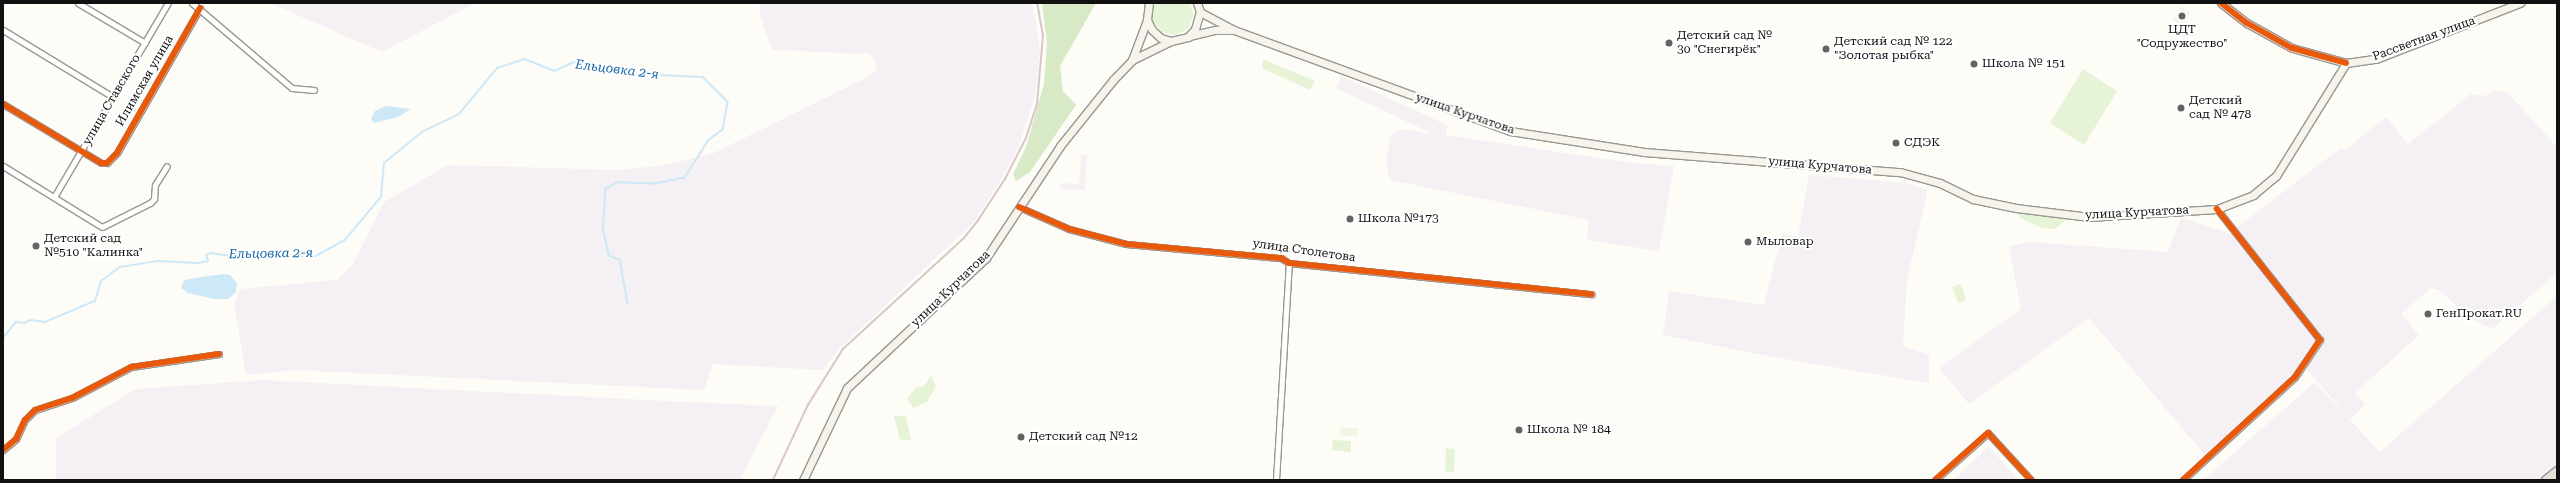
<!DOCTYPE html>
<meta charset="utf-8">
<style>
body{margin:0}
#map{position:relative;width:2560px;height:483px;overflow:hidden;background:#fdfcf7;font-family:"Roboto Serif",serif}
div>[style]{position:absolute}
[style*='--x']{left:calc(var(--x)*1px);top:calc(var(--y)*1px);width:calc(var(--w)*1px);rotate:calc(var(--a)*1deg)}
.industrial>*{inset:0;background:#f5f0f3}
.green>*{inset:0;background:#e7f3d7}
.forest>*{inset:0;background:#d8eac5}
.pitch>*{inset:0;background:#f0f6e1}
.water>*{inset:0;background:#cde8f7}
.stream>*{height:1.5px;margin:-0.75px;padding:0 0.75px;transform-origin:0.75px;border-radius:0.75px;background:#cde8f7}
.roads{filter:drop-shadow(1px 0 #979795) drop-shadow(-1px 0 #979795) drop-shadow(0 1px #979795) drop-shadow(0 -1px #979795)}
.street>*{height:5px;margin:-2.5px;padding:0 2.5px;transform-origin:2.5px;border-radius:2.5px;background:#fffffe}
.secondary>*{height:7px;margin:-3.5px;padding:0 3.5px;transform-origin:3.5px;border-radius:3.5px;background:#f6f4eb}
.highway>*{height:9px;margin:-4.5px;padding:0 4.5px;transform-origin:4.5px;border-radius:4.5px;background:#eae1d8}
.rail>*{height:1.5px;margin:-0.75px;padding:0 0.75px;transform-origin:0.75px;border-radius:0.75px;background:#d9c6c7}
.cycleway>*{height:6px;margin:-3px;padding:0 3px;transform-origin:3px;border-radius:3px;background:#e8590c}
.dots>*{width:11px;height:11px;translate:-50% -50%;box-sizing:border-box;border:2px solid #fff;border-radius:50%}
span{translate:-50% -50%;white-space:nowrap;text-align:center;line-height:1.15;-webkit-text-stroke:4px #fff;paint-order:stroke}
.poi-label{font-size:12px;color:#111}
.left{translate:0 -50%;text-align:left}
.street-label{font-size:12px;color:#111}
.water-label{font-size:13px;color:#1768a6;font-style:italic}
.frame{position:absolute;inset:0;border:4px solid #111;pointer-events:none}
</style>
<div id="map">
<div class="industrial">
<div style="clip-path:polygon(270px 3px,475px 3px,382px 52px)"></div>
<div style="clip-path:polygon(760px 3px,1032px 3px,1037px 29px,1040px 53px,1035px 96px,1020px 143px,1001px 180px,974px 222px,839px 349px,822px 370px,713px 364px,704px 390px,296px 370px,246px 375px,234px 303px,241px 289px,337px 280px,353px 264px,384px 202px,448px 165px,616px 170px,659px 166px,691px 159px,714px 153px,870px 76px,877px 69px,874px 58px,869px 54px,772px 50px,760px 15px)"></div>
<div style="clip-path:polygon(1341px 76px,1447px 125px,1446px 135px,1631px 163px,1674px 166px,1659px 251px,1587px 240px,1589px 220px,1390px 180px,1386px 161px,1391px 135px,1400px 129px,1433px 134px,1336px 88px)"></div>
<div style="clip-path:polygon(2496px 91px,2507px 92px,2557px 147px,2557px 273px,2492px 329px,2470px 318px,2439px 290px,2431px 288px,2401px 314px,2419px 335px,2355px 393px,2365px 405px,2350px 419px,2303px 365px,2205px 455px,2089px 318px,1969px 404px,1939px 368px,2021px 309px,2009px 247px,2030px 242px,2168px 252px,2181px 218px,2229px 233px,2341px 148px,2345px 150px,2386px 117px,2408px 144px,2471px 94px,2484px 96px)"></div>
<div style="clip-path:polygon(1081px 155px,1087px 155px,1085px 190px,1060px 189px,1061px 183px,1079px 184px)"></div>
<div style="clip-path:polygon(1809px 175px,1907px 183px,1928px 190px,1907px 279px,1903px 346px,1929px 355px,1929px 383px,1762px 355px,1663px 335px,1669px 291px,1764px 305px,1782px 234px,1798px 237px)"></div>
<div style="clip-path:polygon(2557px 296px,2557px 480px,2203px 480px,2315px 382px,2380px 452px)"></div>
<div style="clip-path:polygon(263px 380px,685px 402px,778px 406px,740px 480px,56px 480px,56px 438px,136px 389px)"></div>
<div style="clip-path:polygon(1989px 446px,2018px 480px,1954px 480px)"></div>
</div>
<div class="green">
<div style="clip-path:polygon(1155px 3px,1190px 3px,1194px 15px,1188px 29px,1175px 35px,1162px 32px,1153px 21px,1152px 14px)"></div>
<div style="clip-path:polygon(1263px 59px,1315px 81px,1310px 90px,1262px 68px)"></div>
<div style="clip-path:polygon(2083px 69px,2117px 91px,2084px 145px,2050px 123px)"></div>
<div style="clip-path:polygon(2019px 213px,2067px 219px,2055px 229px,2042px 228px,2020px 218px)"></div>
<div style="clip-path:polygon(1961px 284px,1966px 300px,1958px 303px,1952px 287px)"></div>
<div style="clip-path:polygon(931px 376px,936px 386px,927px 402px,913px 408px,907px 398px,917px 387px,923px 387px)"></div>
<div style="clip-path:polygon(894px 416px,906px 416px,911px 440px,900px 440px)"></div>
<div style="clip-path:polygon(1333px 440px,1351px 441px,1351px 452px,1332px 450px)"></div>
<div style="clip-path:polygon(1446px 448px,1455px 449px,1454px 472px,1445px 472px)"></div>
</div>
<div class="forest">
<div style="clip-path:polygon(1042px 3px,1096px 3px,1060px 66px,1063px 91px,1076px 105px,1030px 172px,1016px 181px,1013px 174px,1026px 147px,1044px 84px,1047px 43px)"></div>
</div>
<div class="pitch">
<div style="clip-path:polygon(2181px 7px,2190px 13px,2183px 26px,2173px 20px)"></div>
<div style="clip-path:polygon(1340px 427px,1358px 428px,1357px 436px,1340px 435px)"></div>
</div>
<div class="water">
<div style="clip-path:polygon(385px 106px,411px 109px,398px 117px,374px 123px,371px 119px,375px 111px)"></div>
<div style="clip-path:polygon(223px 274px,230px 275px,237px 283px,236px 292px,228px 299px,214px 299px,188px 293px,181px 288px,184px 281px,188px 279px)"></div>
</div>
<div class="stream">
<div style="--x:3;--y:338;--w:21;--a:-51"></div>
<div style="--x:16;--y:322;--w:8;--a:7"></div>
<div style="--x:24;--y:323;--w:8;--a:-23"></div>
<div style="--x:31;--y:320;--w:14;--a:8"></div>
<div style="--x:45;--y:322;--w:54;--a:-22.8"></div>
<div style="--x:95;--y:301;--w:21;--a:-73"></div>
<div style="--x:101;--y:281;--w:24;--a:-36"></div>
<div style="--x:120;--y:267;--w:37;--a:-9"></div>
<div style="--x:157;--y:261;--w:41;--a:2.8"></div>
<div style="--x:198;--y:263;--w:10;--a:-11"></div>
<div style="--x:208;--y:261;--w:6;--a:-108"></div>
<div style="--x:206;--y:255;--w:5;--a:-22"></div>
<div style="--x:211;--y:253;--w:25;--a:9"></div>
<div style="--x:236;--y:257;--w:80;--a:-0.7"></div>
<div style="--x:316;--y:256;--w:33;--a:-29"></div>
<div style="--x:345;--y:240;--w:56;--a:-50.1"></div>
<div style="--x:381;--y:197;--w:34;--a:-85"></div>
<div style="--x:384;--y:163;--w:49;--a:-39.2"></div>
<div style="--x:422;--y:132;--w:41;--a:-25.9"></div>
<div style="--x:459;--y:114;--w:60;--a:-50.4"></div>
<div style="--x:497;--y:68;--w:29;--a:-18"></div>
<div style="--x:525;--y:59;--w:31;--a:22"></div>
<div style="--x:554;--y:71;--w:22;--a:-24"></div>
<div style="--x:574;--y:62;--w:61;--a:11.3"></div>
<div style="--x:634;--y:74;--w:69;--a:2.5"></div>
<div style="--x:703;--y:77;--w:35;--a:45"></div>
<div style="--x:728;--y:102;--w:28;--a:100"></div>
<div style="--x:723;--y:130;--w:17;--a:144"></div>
<div style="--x:709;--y:140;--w:45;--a:122.3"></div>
<div style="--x:685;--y:178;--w:33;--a:169"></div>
<div style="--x:653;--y:184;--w:36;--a:-178"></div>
<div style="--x:617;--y:183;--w:13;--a:151"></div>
<div style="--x:606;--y:189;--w:39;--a:94"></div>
<div style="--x:603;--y:228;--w:28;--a:77"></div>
<div style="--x:609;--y:255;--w:12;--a:24"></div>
<div style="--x:620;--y:260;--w:44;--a:79.5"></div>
</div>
<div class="roads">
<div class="street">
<div style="--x:78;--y:3;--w:78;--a:30.8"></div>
<div style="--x:192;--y:3;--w:131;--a:40.4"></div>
<div style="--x:292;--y:88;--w:22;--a:5"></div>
<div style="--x:3;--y:30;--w:129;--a:31.3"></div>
<div style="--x:3;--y:104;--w:114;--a:31"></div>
<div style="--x:101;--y:163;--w:6;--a:0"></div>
<div style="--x:107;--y:163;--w:14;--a:-45"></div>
<div style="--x:117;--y:153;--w:167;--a:-60.2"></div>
<div style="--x:3;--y:166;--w:116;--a:31.6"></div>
<div style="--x:102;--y:227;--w:54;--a:-26.6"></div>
<div style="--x:150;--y:203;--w:6;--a:-45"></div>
<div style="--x:154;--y:199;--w:14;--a:-86"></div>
<div style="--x:155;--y:185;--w:22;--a:-58"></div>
<div style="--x:54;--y:197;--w:225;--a:-59.6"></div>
<div style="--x:1019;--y:207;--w:55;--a:23.7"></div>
<div style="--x:1069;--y:229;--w:59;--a:14.7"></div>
<div style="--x:1126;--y:244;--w:156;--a:5.2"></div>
<div style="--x:1281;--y:258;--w:9;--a:32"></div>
<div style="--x:1289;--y:263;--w:304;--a:5.9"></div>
<div style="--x:3;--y:450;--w:17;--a:-40"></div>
<div style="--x:16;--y:439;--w:21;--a:-65"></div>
<div style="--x:25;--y:420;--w:14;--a:-45"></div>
<div style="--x:35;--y:410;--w:39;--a:-18"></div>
<div style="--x:72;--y:398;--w:67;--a:-27.7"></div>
<div style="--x:131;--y:367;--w:89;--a:-8.4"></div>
<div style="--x:1276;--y:480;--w:217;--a:-86.6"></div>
<div style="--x:1935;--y:480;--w:71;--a:-41.6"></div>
<div style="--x:1988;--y:433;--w:64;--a:47.5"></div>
<div style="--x:2183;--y:480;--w:152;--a:-42.6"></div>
<div style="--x:2295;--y:377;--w:45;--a:-56"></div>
<div style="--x:2320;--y:340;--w:167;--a:-128.2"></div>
</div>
<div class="secondary">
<div style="--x:1149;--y:3;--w:17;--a:97"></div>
<div style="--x:1147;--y:20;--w:11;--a:63"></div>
<div style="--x:1152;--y:30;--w:12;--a:42"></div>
<div style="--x:1161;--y:38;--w:10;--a:17"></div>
<div style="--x:1171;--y:41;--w:17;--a:-13"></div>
<div style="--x:1188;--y:37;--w:11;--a:-49"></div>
<div style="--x:1195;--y:29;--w:18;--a:-74"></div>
<div style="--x:1200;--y:12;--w:9;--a:-108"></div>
<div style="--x:2221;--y:3;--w:33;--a:38"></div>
<div style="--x:2247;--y:23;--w:51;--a:29.1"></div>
<div style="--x:2292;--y:48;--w:56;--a:15.5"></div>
<div style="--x:2346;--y:63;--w:30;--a:-8"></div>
<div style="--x:2376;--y:59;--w:155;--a:-21.3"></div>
<div style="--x:1200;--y:12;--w:38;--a:28"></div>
<div style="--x:1234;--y:30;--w:294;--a:20.1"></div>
<div style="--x:1510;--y:131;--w:136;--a:8.9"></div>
<div style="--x:1644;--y:152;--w:257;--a:4.5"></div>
<div style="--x:1900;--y:172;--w:41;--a:15.4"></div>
<div style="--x:1940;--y:183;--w:37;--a:26"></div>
<div style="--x:1973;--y:199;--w:44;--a:11.8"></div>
<div style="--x:2016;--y:208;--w:74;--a:7"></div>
<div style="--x:2089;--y:217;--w:128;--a:-3.6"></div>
<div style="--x:2217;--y:209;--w:39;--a:-21"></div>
<div style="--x:2253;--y:195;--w:30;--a:-40"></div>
<div style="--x:2276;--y:176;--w:133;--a:-58.2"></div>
<div style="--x:1189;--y:36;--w:28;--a:-13"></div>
<div style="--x:1216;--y:30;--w:16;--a:0"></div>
<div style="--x:1132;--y:60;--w:43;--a:-69.4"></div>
<div style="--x:803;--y:480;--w:102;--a:-64.4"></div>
<div style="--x:847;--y:388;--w:190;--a:-43.1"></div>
<div style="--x:986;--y:258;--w:134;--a:-56.5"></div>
<div style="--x:1060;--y:146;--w:85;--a:-51.2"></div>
<div style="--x:1113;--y:80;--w:28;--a:-46"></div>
<div style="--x:1132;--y:60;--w:43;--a:-26"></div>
</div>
<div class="highway">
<div style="--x:2546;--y:480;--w:14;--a:-39"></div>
</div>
</div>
<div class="rail">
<div style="--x:773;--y:480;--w:83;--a:-65"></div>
<div style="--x:808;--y:405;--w:66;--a:-58"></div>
<div style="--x:843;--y:349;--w:164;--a:-42.5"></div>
<div style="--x:964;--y:238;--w:21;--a:-51"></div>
<div style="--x:977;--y:222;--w:51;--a:-56.9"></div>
<div style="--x:1005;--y:179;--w:46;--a:-62.9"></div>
<div style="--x:1026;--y:138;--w:36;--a:-72"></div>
<div style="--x:1037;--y:104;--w:68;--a:-85"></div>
<div style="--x:1043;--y:36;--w:34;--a:-100"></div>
</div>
<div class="cycleway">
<div style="--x:2221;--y:3;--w:33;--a:38"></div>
<div style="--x:2247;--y:23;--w:51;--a:29.1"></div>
<div style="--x:2292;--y:48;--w:56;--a:15.5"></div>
<div style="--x:3;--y:104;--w:114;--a:31"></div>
<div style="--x:101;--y:163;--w:6;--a:0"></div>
<div style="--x:107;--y:163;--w:14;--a:-45"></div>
<div style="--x:117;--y:153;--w:167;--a:-60.2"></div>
<div style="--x:1019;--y:207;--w:55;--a:23.7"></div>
<div style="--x:1069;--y:229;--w:59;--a:14.7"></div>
<div style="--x:1126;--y:244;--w:156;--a:5.2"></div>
<div style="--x:1281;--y:258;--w:9;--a:32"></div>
<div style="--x:1289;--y:263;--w:304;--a:5.9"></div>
<div style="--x:3;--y:450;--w:17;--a:-40"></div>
<div style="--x:16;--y:439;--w:21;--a:-65"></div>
<div style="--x:25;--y:420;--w:14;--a:-45"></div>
<div style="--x:35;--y:410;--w:39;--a:-18"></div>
<div style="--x:72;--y:398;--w:67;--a:-27.7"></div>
<div style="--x:131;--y:367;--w:89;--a:-8.4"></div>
<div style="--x:1935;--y:480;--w:71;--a:-41.6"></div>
<div style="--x:1988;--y:433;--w:64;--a:47.5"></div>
<div style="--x:2183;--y:480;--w:152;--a:-42.6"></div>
<div style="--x:2295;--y:377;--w:45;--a:-56"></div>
<div style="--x:2320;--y:340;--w:167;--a:-128.2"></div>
</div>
<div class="dots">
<div style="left:2182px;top:16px;background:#646362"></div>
<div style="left:1669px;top:43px;background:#646362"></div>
<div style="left:1826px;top:49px;background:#646362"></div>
<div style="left:1974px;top:64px;background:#646362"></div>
<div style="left:2181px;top:108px;background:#646362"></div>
<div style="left:1896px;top:143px;background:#646362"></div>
<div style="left:1350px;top:219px;background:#646362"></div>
<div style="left:1748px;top:242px;background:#646362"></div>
<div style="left:36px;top:246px;background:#646362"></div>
<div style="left:2428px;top:314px;background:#646362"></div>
<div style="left:1519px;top:430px;background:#646362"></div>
<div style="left:1021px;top:437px;background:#646362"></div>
</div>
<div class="poi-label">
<span style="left:2182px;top:37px">ЦДТ<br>"Содружество"</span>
<span class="left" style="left:1677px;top:43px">Детский сад №<br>30 "Снегирёк"</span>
<span class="left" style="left:1834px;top:49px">Детский сад № 122<br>"Золотая рыбка"</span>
<span class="left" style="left:1982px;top:64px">Школа № 151</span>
<span class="left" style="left:2189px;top:108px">Детский<br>сад № 478</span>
<span class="left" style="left:1904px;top:143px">СДЭК</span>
<span class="left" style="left:1358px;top:219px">Школа №173</span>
<span class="left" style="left:44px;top:246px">Детский сад<br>№510 "Калинка"</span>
<span class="left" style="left:1756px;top:242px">Мыловар</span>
<span class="left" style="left:2436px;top:314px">ГенПрокат.RU</span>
<span class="left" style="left:1527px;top:430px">Школа № 184</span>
<span class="left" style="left:1029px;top:437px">Детский сад №12</span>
</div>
<div class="street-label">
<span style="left:2424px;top:39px;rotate:-20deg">Рассветная улица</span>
<span style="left:145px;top:81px;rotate:-60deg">Илимская улица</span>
<span style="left:112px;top:100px;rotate:-60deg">улица Ставского</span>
<span style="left:1465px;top:114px;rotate:19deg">улица Курчатова</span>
<span style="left:1820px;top:166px;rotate:5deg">улица Курчатова</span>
<span style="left:2137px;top:213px;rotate:-3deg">улица Курчатова</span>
<span style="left:1304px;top:251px;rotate:8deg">улица Столетова</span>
<span style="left:951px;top:289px;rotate:-44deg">улица Курчатова</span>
</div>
<div class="water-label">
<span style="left:617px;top:70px;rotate:7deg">Ельцовка 2-я</span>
<span style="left:271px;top:254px;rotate:-1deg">Ельцовка 2-я</span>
</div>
<div class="frame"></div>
</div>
